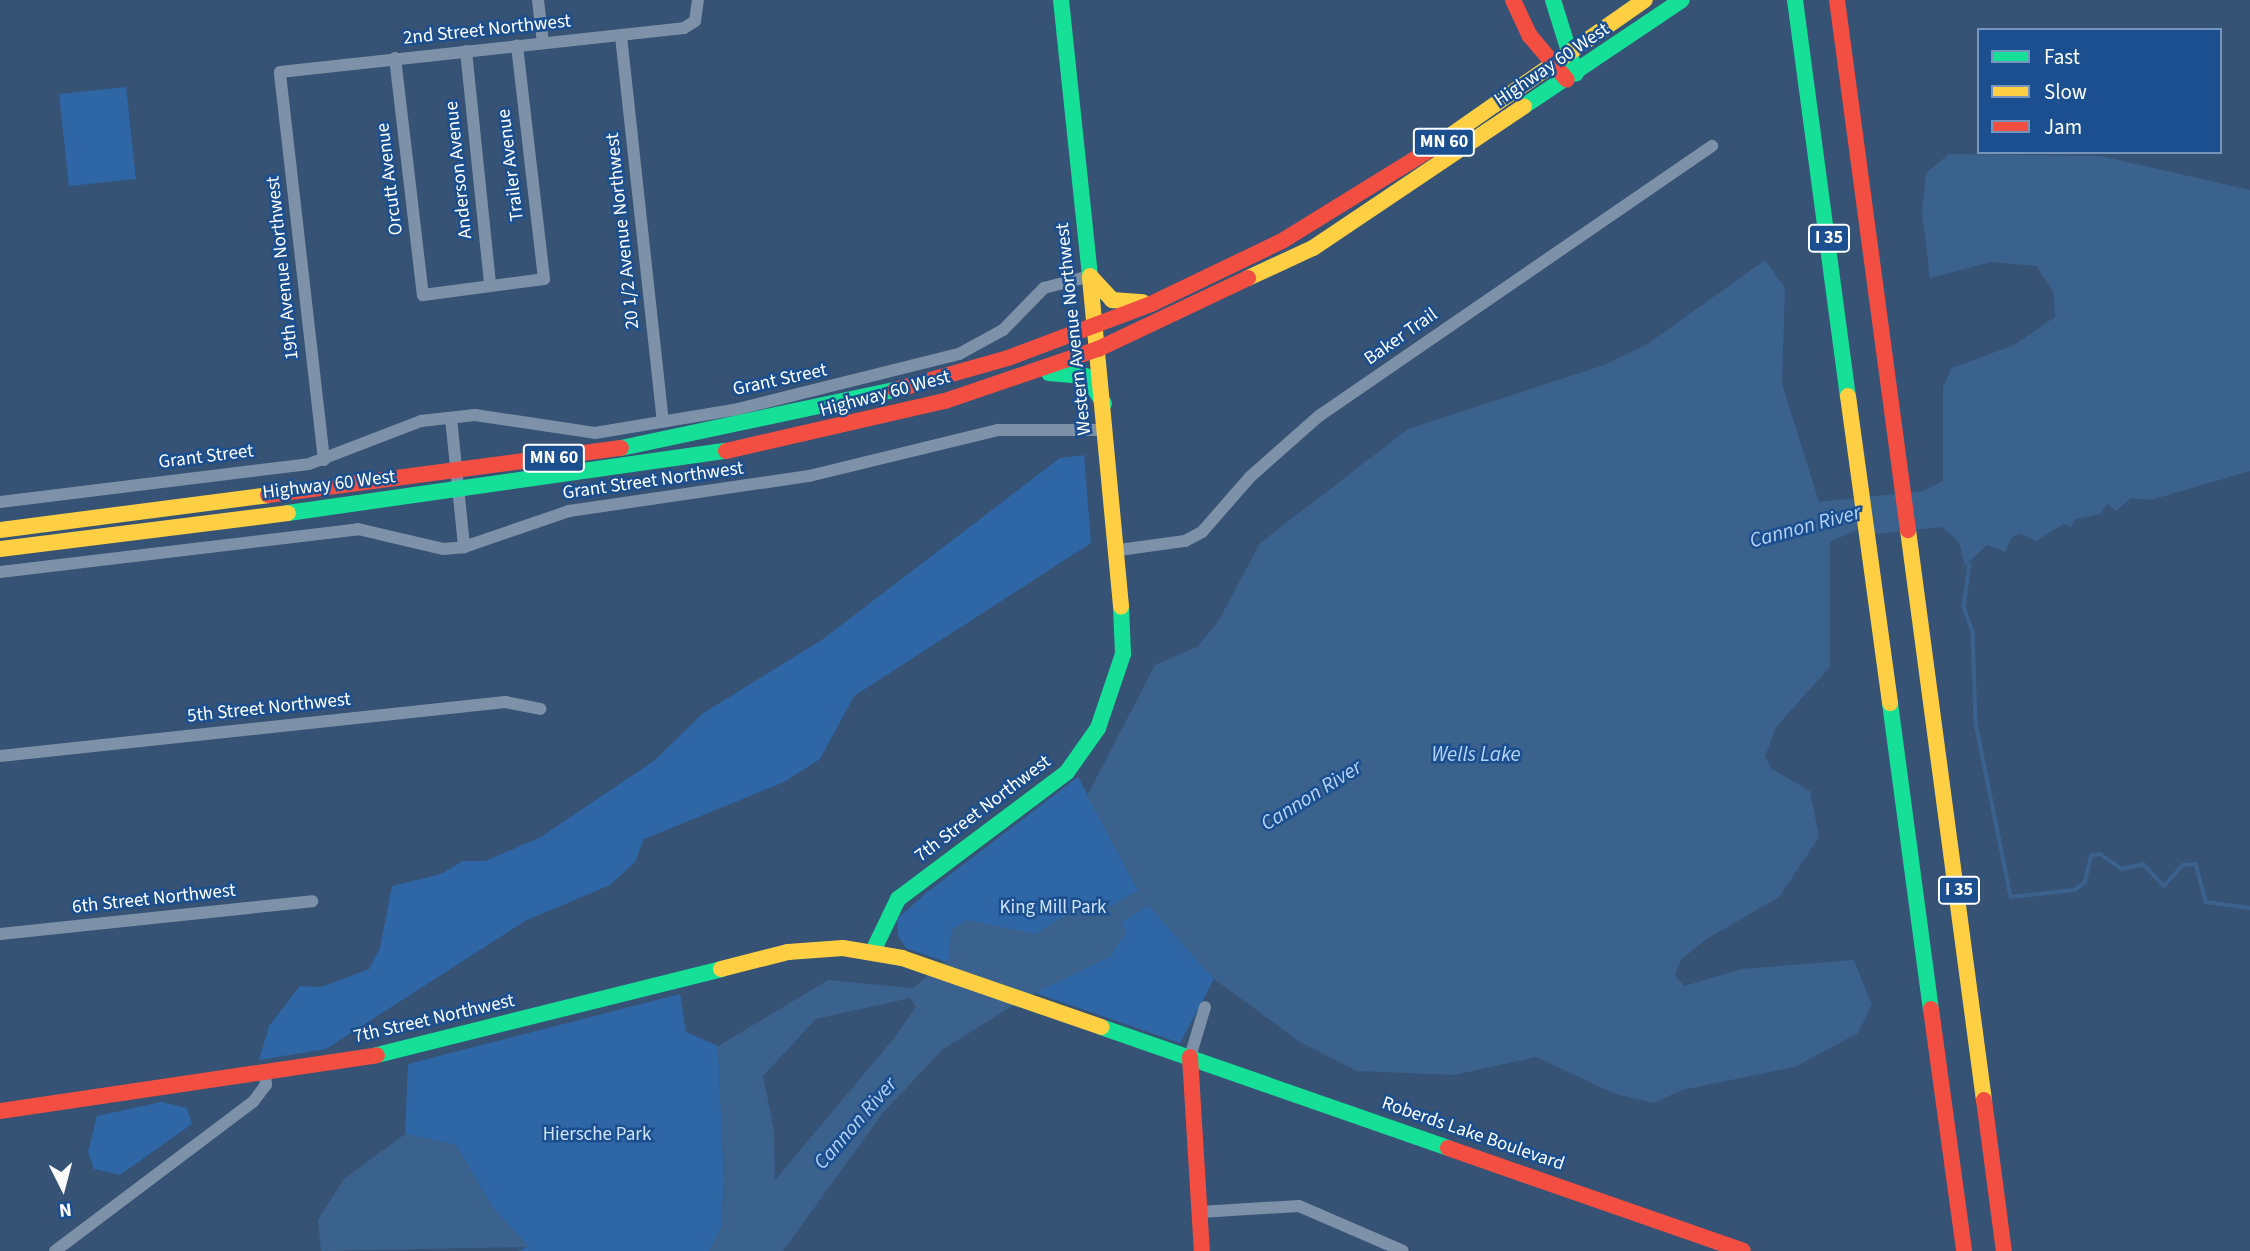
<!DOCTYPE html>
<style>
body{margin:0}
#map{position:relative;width:2250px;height:1251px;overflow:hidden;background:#365274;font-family:"Source Sans 3",sans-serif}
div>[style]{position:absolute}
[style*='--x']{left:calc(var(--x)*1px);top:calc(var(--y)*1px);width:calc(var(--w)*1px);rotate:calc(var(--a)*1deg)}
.green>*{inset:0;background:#2f66a5}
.water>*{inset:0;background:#3b618d}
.stream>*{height:3.5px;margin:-1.75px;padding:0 1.75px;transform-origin:1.75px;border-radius:1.75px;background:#3b618d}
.river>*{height:19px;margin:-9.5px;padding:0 9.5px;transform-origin:9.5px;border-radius:9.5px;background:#3b618d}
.street>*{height:12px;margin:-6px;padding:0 6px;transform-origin:6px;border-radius:6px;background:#7d92a8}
.fast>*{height:16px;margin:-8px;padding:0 8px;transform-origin:8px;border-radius:8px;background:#16e098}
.slow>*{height:16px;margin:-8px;padding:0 8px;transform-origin:8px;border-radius:8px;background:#ffcf43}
.jam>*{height:16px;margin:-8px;padding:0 8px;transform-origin:8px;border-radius:8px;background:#f24e42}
span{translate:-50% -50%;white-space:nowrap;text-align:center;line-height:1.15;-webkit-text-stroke:5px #1b4f8f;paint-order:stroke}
.shield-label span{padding:2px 5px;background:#1b4f8f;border:2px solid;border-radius:5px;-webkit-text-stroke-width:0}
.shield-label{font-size:18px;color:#fff;font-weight:700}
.street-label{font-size:19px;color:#fff}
.park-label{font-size:19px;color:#cfe3fa}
.water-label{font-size:21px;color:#b5d3f5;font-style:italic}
.legend{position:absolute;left:1977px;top:28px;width:245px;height:126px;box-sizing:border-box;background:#1b4f8f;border:2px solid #7695bc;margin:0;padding:9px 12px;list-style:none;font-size:21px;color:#fff}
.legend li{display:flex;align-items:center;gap:14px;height:35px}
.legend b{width:35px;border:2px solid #7695bc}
.north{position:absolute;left:28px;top:1153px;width:70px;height:70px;-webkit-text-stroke:5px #1b4f8f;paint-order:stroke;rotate:174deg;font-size:19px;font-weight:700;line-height:28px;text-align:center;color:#fff}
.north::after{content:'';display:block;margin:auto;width:24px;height:32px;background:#fff;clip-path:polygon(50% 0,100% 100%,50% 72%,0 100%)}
</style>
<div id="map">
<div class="green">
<div style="clip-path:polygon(126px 87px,136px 179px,69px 186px,59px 94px)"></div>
<div style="clip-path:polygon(1084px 455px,1091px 543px,854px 696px,820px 759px,784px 782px,644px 839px,635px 862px,610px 885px,525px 921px,326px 1049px,259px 1060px,269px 1026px,300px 986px,321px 987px,369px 969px,380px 948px,392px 886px,441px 874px,463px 861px,485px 861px,541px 837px,655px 760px,702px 714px,823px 639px,1060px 458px)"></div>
<div style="clip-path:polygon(1078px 777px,1142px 898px,1214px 979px,1180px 1043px,906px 948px,898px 936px,897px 919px,926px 893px)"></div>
<div style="clip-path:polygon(680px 994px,686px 1032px,718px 1046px,724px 1179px,721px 1228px,709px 1251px,518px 1251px,528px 1246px,492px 1207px,456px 1145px,405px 1134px,408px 1064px)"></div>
<div style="clip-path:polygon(161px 1102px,187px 1108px,192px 1124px,120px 1175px,94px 1169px,88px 1152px,97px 1116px)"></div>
</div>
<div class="water">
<div style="clip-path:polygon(1949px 154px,2101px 156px,2250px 190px,2250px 471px,2151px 500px,2131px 498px,2116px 511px,2107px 504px,2101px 514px,2075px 519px,2071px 527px,2064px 524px,2036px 541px,2021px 534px,2012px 537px,2005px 552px,1987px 545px,1965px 566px,1959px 542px,1942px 527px,1867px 535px,1865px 526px,1830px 542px,1830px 667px,1776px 727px,1765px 757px,1772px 769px,1810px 791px,1819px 837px,1779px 897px,1705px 940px,1681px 960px,1675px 975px,1684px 986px,1742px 969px,1854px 960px,1872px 1005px,1858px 1033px,1795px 1067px,1682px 1090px,1654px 1103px,1615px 1094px,1536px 1057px,1454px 1075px,1357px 1071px,1300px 1042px,1214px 979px,1142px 898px,1087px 796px,1155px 665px,1197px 647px,1218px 622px,1260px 543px,1408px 429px,1604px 365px,1646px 345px,1765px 260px,1785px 288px,1782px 384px,1819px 502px,1923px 491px,1943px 481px,1943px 386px,1952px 368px,2014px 345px,2055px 317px,2053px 291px,2036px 266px,1991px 262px,1930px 278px,1922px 213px,1926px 173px)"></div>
<div style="clip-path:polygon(evenodd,1108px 904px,1127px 931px,1111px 956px,1025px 998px,942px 1050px,882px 1114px,783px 1251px,709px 1251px,721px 1228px,724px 1179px,718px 1046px,828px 980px,913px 988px,949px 958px,951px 930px,967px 920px,1035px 934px,1072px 911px,1108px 904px,910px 998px,916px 1007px,894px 1038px,775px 1180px,774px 1130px,763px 1076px,816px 1019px,910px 998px)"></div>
<div style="clip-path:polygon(405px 1134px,456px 1145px,492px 1207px,529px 1247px,321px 1251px,318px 1220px,343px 1180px)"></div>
</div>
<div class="stream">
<div style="--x:1970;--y:565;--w:42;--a:98.1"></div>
<div style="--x:1964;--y:607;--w:27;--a:70"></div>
<div style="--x:1973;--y:632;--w:91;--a:88.1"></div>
<div style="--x:1976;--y:723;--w:177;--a:78.6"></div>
<div style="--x:2011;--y:897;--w:64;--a:-6.2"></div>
<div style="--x:2075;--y:890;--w:13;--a:-39"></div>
<div style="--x:2085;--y:882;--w:27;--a:-77"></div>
<div style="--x:2091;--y:856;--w:9;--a:-13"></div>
<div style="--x:2100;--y:854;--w:27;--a:34"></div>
<div style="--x:2122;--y:869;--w:22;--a:-13"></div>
<div style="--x:2143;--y:864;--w:30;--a:46"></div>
<div style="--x:2164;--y:886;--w:28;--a:-48"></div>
<div style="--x:2183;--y:865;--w:13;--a:-4"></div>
<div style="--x:2196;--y:864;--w:39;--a:75"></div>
<div style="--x:2206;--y:902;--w:44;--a:7.8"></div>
</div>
<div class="river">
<div style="--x:1094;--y:927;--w:81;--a:-31.3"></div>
</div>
<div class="street">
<div style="--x:538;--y:0;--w:43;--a:83.4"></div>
<div style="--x:621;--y:36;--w:388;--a:83.8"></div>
<div style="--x:466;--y:51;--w:235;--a:84.1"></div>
<div style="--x:395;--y:58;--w:239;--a:83.3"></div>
<div style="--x:423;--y:295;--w:122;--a:-7.5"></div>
<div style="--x:544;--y:279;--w:235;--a:-96.6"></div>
<div style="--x:451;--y:418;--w:130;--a:84.2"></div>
<div style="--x:324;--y:460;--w:390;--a:-96.5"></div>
<div style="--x:280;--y:72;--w:406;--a:-6.2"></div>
<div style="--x:684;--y:28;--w:13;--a:-32"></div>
<div style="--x:695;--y:21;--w:21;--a:-82"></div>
<div style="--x:0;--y:502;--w:311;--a:-7"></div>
<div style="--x:309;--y:464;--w:120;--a:-21"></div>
<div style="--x:421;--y:421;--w:54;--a:-6.3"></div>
<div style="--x:475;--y:415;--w:121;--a:8.5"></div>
<div style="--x:595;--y:433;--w:145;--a:-9.5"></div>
<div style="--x:738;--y:409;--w:228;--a:-14"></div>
<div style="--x:959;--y:354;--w:50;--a:-28.6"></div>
<div style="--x:1003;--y:330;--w:59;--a:-45.7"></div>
<div style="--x:1044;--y:288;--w:48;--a:-14.6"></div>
<div style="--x:1119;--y:550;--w:67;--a:-7.8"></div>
<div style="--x:1185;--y:541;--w:19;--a:-28"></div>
<div style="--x:1202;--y:532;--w:73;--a:-48.9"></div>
<div style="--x:1250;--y:477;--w:92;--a:-41.5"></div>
<div style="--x:1319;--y:416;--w:477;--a:-34.5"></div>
<div style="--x:0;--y:572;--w:361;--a:-6.8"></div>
<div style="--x:358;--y:529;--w:87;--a:13.2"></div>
<div style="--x:443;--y:549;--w:21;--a:-5"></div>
<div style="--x:464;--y:547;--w:111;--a:-18.9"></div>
<div style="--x:569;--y:511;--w:243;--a:-8.3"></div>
<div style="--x:809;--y:476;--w:195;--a:-13.7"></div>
<div style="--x:998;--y:430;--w:108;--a:0"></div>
<div style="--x:0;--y:756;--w:508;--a:-6.1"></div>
<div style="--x:505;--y:702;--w:36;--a:11"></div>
<div style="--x:0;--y:934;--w:314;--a:-6"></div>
<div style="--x:1190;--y:1057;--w:52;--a:-73.3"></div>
<div style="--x:1200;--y:1212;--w:99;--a:-3.5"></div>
<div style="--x:1299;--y:1206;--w:113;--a:23.4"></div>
<div style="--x:55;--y:1251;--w:248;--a:-37"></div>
<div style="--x:253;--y:1102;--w:21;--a:-53"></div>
<div style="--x:266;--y:1085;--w:12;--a:-95"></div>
</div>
<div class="fast">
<div style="--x:1061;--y:0;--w:280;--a:84"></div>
<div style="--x:1553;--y:0;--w:77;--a:72.7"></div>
<div style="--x:1795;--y:0;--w:400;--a:82.4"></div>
<div style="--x:1524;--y:106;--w:190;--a:-33.9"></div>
<div style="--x:1049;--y:373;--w:37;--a:5"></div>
<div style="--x:1086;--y:376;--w:33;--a:57"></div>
<div style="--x:621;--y:448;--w:280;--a:-12"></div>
<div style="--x:288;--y:513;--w:442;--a:-8.1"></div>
<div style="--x:1890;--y:703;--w:309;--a:82.4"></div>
<div style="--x:873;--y:951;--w:58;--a:-64.3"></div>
<div style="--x:898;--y:899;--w:211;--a:-36.9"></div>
<div style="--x:1067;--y:772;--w:54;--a:-54.8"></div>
<div style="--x:1098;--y:728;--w:78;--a:-71.3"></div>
<div style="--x:1123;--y:654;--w:47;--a:-92.4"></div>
<div style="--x:1101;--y:1027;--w:367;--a:19.2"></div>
<div style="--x:377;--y:1055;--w:355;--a:-14"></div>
</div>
<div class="slow">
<div style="--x:1434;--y:147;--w:257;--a:-34.9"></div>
<div style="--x:1090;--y:276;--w:33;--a:47"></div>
<div style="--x:1112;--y:300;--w:31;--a:4"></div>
<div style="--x:1090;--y:278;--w:330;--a:84.6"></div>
<div style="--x:1248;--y:278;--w:72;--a:-24.8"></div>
<div style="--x:1313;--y:248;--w:254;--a:-33.9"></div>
<div style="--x:1848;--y:396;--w:310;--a:82.2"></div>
<div style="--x:0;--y:530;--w:270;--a:-7.4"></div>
<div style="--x:1908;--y:530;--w:575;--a:82.41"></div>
<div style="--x:0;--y:549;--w:290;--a:-7.1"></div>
<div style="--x:721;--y:969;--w:69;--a:-14.2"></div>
<div style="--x:788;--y:952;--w:55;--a:-4.2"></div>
<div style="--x:843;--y:948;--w:60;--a:9.6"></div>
<div style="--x:902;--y:958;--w:211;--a:19.1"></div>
</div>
<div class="jam">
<div style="--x:1513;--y:0;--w:40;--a:65"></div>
<div style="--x:1530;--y:36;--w:57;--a:49.9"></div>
<div style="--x:1837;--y:0;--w:535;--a:82.37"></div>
<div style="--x:895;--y:390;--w:117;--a:-15.8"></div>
<div style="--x:1008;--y:358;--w:153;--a:-20.7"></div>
<div style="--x:1151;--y:304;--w:145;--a:-25.7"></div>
<div style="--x:1282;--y:241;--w:179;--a:-31.7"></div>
<div style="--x:726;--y:451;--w:225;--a:-12.9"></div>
<div style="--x:945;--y:401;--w:162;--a:-18.8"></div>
<div style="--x:1098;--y:349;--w:166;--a:-25.3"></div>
<div style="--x:268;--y:495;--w:356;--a:-7.6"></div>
<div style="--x:1931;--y:1009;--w:244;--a:82.2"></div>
<div style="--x:1190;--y:1057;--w:194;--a:86.5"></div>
<div style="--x:1984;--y:1100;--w:152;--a:82.5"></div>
<div style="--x:0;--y:1111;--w:381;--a:-8.4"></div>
<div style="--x:1448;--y:1148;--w:312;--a:19.2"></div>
</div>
<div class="shield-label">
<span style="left:1444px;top:142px">MN 60</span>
<span style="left:1829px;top:238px">I 35</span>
<span style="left:554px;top:458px">MN 60</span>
<span style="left:1959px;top:890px">I 35</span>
</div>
<div class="street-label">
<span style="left:487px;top:30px;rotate:-6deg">2nd Street Northwest</span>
<span style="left:1552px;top:65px;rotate:-34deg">Highway 60 West</span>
<span style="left:511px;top:165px;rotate:-97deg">Trailer Avenue</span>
<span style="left:459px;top:170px;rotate:-96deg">Anderson Avenue</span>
<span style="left:390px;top:179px;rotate:-97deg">Orcutt Avenue</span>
<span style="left:623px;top:231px;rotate:-96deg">20 1/2 Avenue Northwest</span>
<span style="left:283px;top:268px;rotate:-96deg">19th Avenue Northwest</span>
<span style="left:1074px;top:329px;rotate:-96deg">Western Avenue Northwest</span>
<span style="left:1401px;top:337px;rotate:-35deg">Baker Trail</span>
<span style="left:780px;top:380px;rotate:-12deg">Grant Street</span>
<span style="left:885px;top:394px;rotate:-15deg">Highway 60 West</span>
<span style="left:206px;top:457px;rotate:-7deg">Grant Street</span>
<span style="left:653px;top:481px;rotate:-8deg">Grant Street Northwest</span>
<span style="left:329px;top:485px;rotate:-7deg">Highway 60 West</span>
<span style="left:269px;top:708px;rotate:-6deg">5th Street Northwest</span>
<span style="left:983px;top:809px;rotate:-37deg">7th Street Northwest</span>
<span style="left:154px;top:899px;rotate:-6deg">6th Street Northwest</span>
<span style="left:434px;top:1019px;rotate:-13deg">7th Street Northwest</span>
<span style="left:1473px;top:1134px;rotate:19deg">Roberds Lake Boulevard</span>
</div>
<div class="park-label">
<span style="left:1053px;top:908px">King Mill Park</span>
<span style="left:597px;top:1135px">Hiersche Park</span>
</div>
<div class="water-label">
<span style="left:1805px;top:526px;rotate:-15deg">Cannon River</span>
<span style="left:1476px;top:754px">Wells Lake</span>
<span style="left:1311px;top:795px;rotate:-32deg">Cannon River</span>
<span style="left:855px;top:1123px;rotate:-49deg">Cannon River</span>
</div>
<ul class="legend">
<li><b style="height:9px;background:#16e098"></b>Fast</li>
<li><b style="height:9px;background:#ffcf43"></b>Slow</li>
<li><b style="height:9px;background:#f24e42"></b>Jam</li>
</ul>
<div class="north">N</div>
</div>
